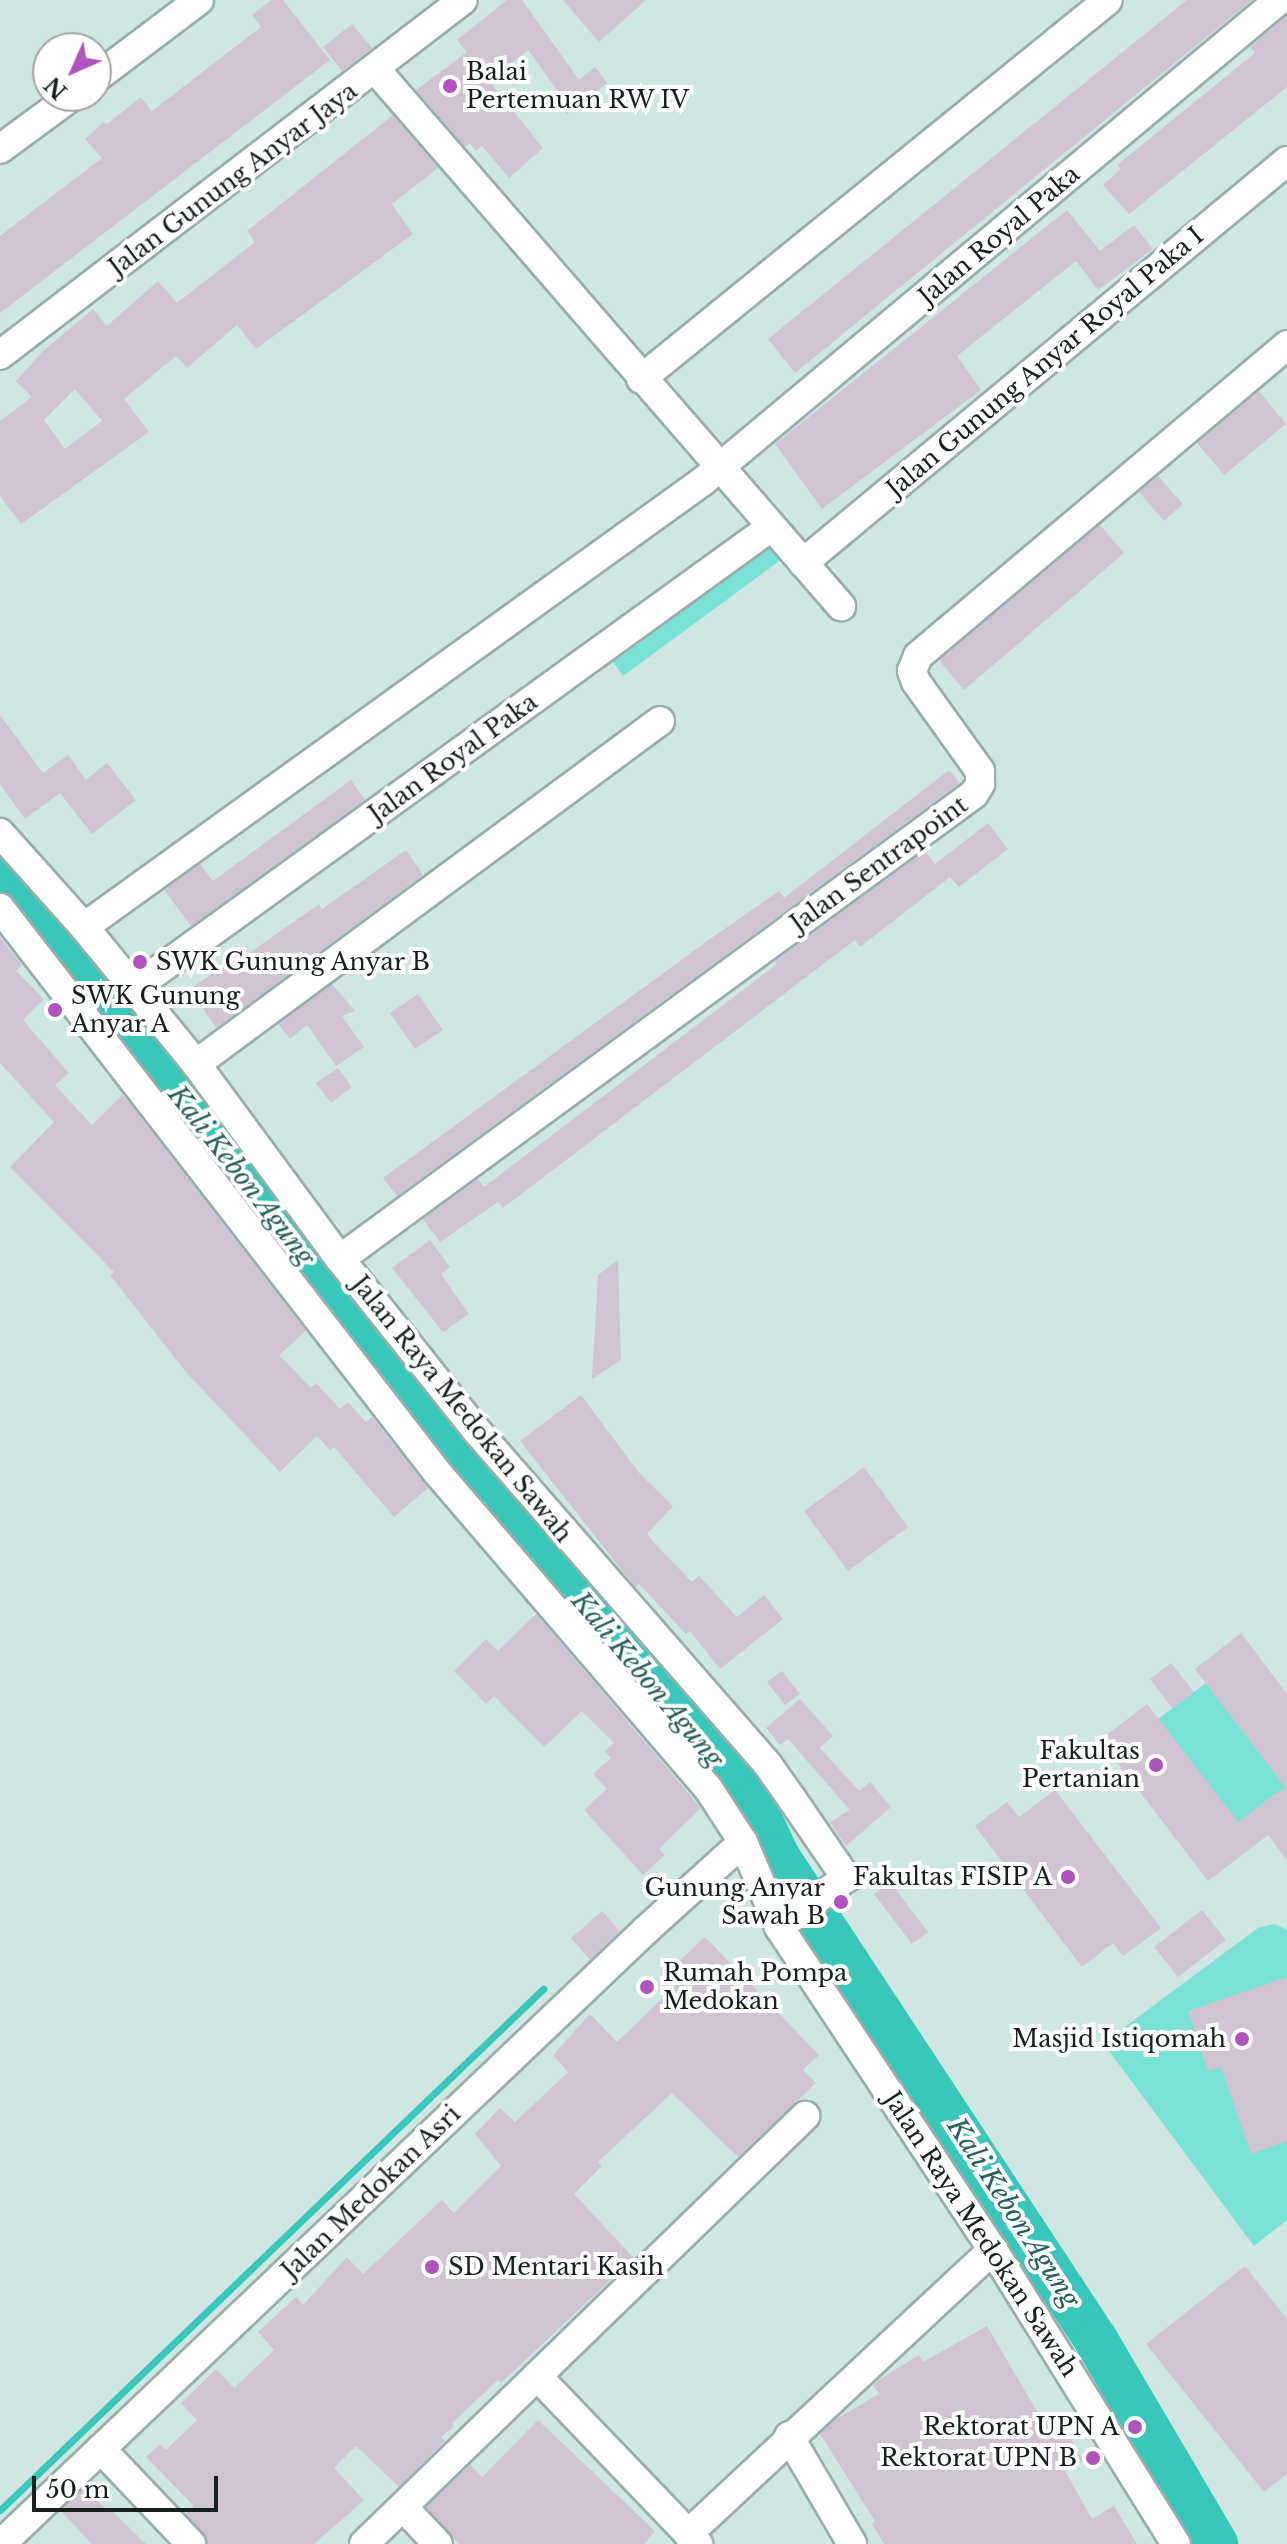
<!DOCTYPE html>
<style>
body{margin:0}
#map{position:relative;width:1287px;height:2544px;overflow:hidden;background:#cfe6e2;font-family:"Libre Baskerville",serif}
div>[style]{position:absolute}
[style*='--x']{left:calc(var(--x)*1px);top:calc(var(--y)*1px);width:calc(var(--w)*1px);rotate:calc(var(--a)*1deg)}
.green>*{inset:0;background:#7ae1d5}
.stream>*{height:7px;margin:-3.5px;padding:0 3.5px;transform-origin:3.5px;border-radius:3.5px;background:#39c7ba}
.river>*{height:44px;margin:-22px;padding:0 22px;transform-origin:22px;border-radius:22px;background:#39c7ba}
.building>*{inset:0;background:#d1c4d2}
.roads{filter:drop-shadow(2px 0 #99aeab) drop-shadow(-2px 0 #99aeab) drop-shadow(0 2px #99aeab) drop-shadow(0 -2px #99aeab)}
.minor>*{height:28px;margin:-14px;padding:0 14px;transform-origin:14px;border-radius:14px;background:#fff}
.dots>*{width:22px;height:22px;translate:-50% -50%;box-sizing:border-box;border:4px solid #fff;border-radius:50%}
span{translate:-50% -50%;white-space:nowrap;text-align:center;line-height:1.15;-webkit-text-stroke:8px #fff;paint-order:stroke}
.poi-label{font-size:24px;color:#18201f}
.left{translate:0 -50%;text-align:left}
.right{translate:-100% -50%;text-align:right}
.street-label{font-size:24px;color:#18201f}
.water-label{font-size:26px;color:#28605a;font-style:italic}
.north{position:absolute;left:32px;top:32px;width:80px;height:80px;box-sizing:border-box;background:#fff;border:2px solid #a3a6a5;border-radius:50%;rotate:225deg;font-size:22px;font-weight:700;line-height:32px;text-align:center;color:#18201f}
.north::after{content:'';display:block;margin:auto;width:28px;height:36px;background:#b053bc;clip-path:polygon(50% 0,100% 100%,50% 72%,0 100%)}
.scale{position:absolute;left:32px;top:2476px;width:186px;height:36px;box-sizing:border-box;border:4px solid #18201f;border-top:0;padding-left:10px;font-size:24px;line-height:28px;white-space:nowrap;color:#18201f;-webkit-text-stroke:6px #fff;paint-order:stroke}
</style>
<div id="map">
<div class="green">
<div style="clip-path:polygon(772px 545px,782px 559px,623px 676px,613px 662px)"></div>
<div style="clip-path:polygon(1206px 1683px,1287px 1789px,1284px 1807px,1274px 1795px,1254px 1810px,1248px 1836px,1158px 1719px)"></div>
<div style="clip-path:polygon(1274px 1924px,1287px 1930px,1287px 2220px,1254px 2246px,1103px 2043px,1258px 1928px)"></div>
</div>
<div class="stream">
<div style="--x:0;--y:2510;--w:753;--a:-43.82"></div>
</div>
<div class="river">
<div style="--x:0;--y:871;--w:39;--a:46"></div>
<div style="--x:27;--y:899;--w:727;--a:52.26"></div>
<div style="--x:472;--y:1474;--w:433;--a:49.6"></div>
<div style="--x:753;--y:1804;--w:59;--a:64.7"></div>
<div style="--x:778;--y:1857;--w:578;--a:56.64"></div>
<div style="--x:1096;--y:2340;--w:237;--a:59.5"></div>
</div>
<div class="building">
<div style="clip-path:polygon(271px 0,283px 0,330px 60px,0 313px,0 236px,102px 158px,85px 139px,104px 122px,107px 124px,141px 97px,152px 111px,261px 27px,252px 15px)"></div>
<div style="clip-path:polygon(507px 0,522px 0,579px 80px,595px 67px,607px 83px,566px 114px,554px 98px,560px 94px,528px 50px,489px 81px,543px 148px,509px 178px,482px 146px,476px 151px,470px 143px,465px 147px,416px 90px,467px 52px,457px 40px)"></div>
<div style="clip-path:polygon(563px 0,646px 0,599px 42px)"></div>
<div style="clip-path:polygon(1187px 0,1252px 0,795px 373px,768px 339px)"></div>
<div style="clip-path:polygon(1287px 15px,1287px 87px,1129px 214px,1103px 185px,1121px 169px,1117px 165px,1255px 53px,1250px 47px)"></div>
<div style="clip-path:polygon(352px 24px,372px 48px,342px 71px,323px 47px)"></div>
<div style="clip-path:polygon(evenodd,393px 115px,438px 168px,392px 204px,413px 234px,256px 349px,237px 325px,187px 368px,176px 356px,124px 399px,149px 432px,21px 524px,0 496px,0 421px,32px 397px,16px 381px,43px 351px,93px 309px,107px 326px,158px 281px,177px 303px,255px 242px,247px 231px,393px 115px,75px 389px,102px 421px,65px 449px,44px 420px,75px 389px)"></div>
<div style="clip-path:polygon(1067px 210px,1100px 251px,1134px 225px,1153px 249px,1098px 290px,1076px 261px,957px 356px,981px 390px,822px 509px,775px 444px)"></div>
<div style="clip-path:polygon(1259px 391px,1286px 424px,1224px 475px,1197px 443px)"></div>
<div style="clip-path:polygon(1158px 476px,1183px 504px,1164px 521px,1139px 492px)"></div>
<div style="clip-path:polygon(1100px 525px,1124px 553px,964px 690px,939px 660px)"></div>
<div style="clip-path:polygon(0 715px,43px 773px,68px 755px,86px 780px,107px 763px,136px 800px,92px 834px,60px 793px,25px 819px,0 784px)"></div>
<div style="clip-path:polygon(949px 770px,960px 783px,397px 1196px,383px 1178px,710px 939px,779px 891px,784px 898px)"></div>
<div style="clip-path:polygon(351px 780px,365px 800px,191px 926px,164px 890px,200px 864px,213px 881px)"></div>
<div style="clip-path:polygon(988px 823px,1008px 849px,959px 887px,950px 877px,860px 947px,855px 940px,503px 1208px,498px 1202px,440px 1242px,423px 1219px,478px 1179px,484px 1187px,777px 964px,775px 961px,925px 851px,935px 864px)"></div>
<div style="clip-path:polygon(406px 850px,423px 875px,216px 1028px,190px 989px,236px 957px,238px 961px,319px 904px,322px 909px)"></div>
<div style="clip-path:polygon(0 938px,22px 965px,16px 971px,44px 999px,23px 1020px,69px 1073px,55px 1085px,92px 1125px,122px 1095px,128px 1101px,306px 1331px,279px 1355px,311px 1388px,316px 1383px,340px 1409px,348px 1402px,366px 1422px,372px 1417px,428px 1488px,394px 1517px,334px 1447px,330px 1450px,317px 1436px,280px 1472px,185px 1371px,110px 1275px,114px 1272px,10px 1167px,54px 1122px,0 1063px)"></div>
<div style="clip-path:polygon(332px 984px,355px 1011px,342px 1016px,364px 1047px,336px 1066px,307px 1025px,290px 1039px,278px 1024px)"></div>
<div style="clip-path:polygon(418px 994px,443px 1030px,415px 1049px,390px 1013px)"></div>
<div style="clip-path:polygon(338px 1068px,352px 1087px,331px 1103px,316px 1083px)"></div>
<div style="clip-path:polygon(430px 1240px,450px 1267px,441px 1274px,469px 1314px,443px 1332px,392px 1268px)"></div>
<div style="clip-path:polygon(618px 1260px,621px 1360px,592px 1379px,598px 1275px)"></div>
<div style="clip-path:polygon(581px 1395px,640px 1474px,673px 1506px,647px 1534px,659px 1548px,692px 1582px,699px 1576px,737px 1617px,764px 1595px,783px 1619px,720px 1669px,690px 1631px,686px 1634px,639px 1584px,635px 1587px,520px 1441px)"></div>
<div style="clip-path:polygon(864px 1467px,908px 1527px,848px 1571px,804px 1511px)"></div>
<div style="clip-path:polygon(536px 1614px,701px 1808px,659px 1849px,665px 1855px,643px 1875px,584px 1810px,607px 1789px,593px 1774px,611px 1758px,605px 1751px,614px 1743px,582px 1711px,544px 1747px,494px 1696px,486px 1704px,454px 1671px,486px 1639px,498px 1651px)"></div>
<div style="clip-path:polygon(1241px 1633px,1287px 1694px,1287px 1860px,1268px 1835px,1208px 1881px,1100px 1740px,1147px 1704px,1238px 1822px,1285px 1787px,1195px 1669px)"></div>
<div style="clip-path:polygon(1171px 1663px,1194px 1692px,1172px 1708px,1150px 1679px)"></div>
<div style="clip-path:polygon(782px 1671px,800px 1694px,785px 1705px,767px 1682px)"></div>
<div style="clip-path:polygon(800px 1699px,833px 1736px,820px 1748px,859px 1791px,870px 1782px,891px 1807px,846px 1846px,830px 1822px,850px 1810px,788px 1739px,780px 1745px,766px 1728px)"></div>
<div style="clip-path:polygon(1055px 1790px,1161px 1928px,1123px 1956px,1113px 1943px,1082px 1967px,975px 1826px,1007px 1802px,1019px 1817px)"></div>
<div style="clip-path:polygon(890px 1882px,928px 1932px,912px 1944px,874px 1894px)"></div>
<div style="clip-path:polygon(1202px 1910px,1226px 1940px,1178px 1977px,1154px 1947px)"></div>
<div style="clip-path:polygon(602px 1911px,620px 1931px,590px 1960px,571px 1938px)"></div>
<div style="clip-path:polygon(705px 1937px,819px 2055px,803px 2070px,816px 2083px,738px 2157px,672px 2093px,598px 2162px,602px 2166px,574px 2194px,634px 2258px,501px 2383px,498px 2380px,452px 2423px,454px 2426px,441px 2437px,445px 2441px,399px 2487px,356px 2446px,334px 2468px,364px 2500px,314px 2544px,209px 2544px,186px 2514px,194px 2506px,146px 2457px,160px 2444px,166px 2450px,197px 2420px,181px 2403px,216px 2369px,234px 2388px,274px 2350px,258px 2332px,296px 2297px,303px 2305px,347px 2257px,363px 2274px,442px 2200px,454px 2213px,501px 2166px,475px 2134px,500px 2108px,515px 2122px,568px 2072px,553px 2055px,590px 2014px,617px 2042px,689px 1973px,678px 1962px)"></div>
<div style="clip-path:polygon(1287px 1977px,1287px 2141px,1251px 2154px,1221px 2067px,1208px 2071px,1188px 2011px)"></div>
<div style="clip-path:polygon(1245px 2266px,1287px 2319px,1287px 2474px,1264px 2492px,1146px 2344px)"></div>
<div style="clip-path:polygon(987px 2326px,1045px 2425px,1059px 2417px,1083px 2461px,1065px 2471px,1092px 2519px,1114px 2506px,1137px 2544px,884px 2544px,872px 2524px,875px 2521px,820px 2434px,835px 2420px,879px 2394px,873px 2385px,880px 2379px,919px 2355px,923px 2362px)"></div>
<div style="clip-path:polygon(538px 2420px,655px 2531px,644px 2544px,459px 2544px,426px 2507px,470px 2465px,482px 2477px)"></div>
<div style="clip-path:polygon(84px 2488px,106px 2509px,108px 2507px,146px 2544px,92px 2544px,61px 2511px)"></div>
</div>
<div class="roads">
<div class="minor">
<div style="--x:376;--y:70;--w:710;--a:49.06"></div>
<div style="--x:96;--y:78;--w:129;--a:-37.1"></div>
<div style="--x:0;--y:149;--w:89;--a:-36.4"></div>
<div style="--x:0;--y:355;--w:583;--a:-37.48"></div>
<div style="--x:641;--y:379;--w:601;--a:-39.06"></div>
<div style="--x:803;--y:563;--w:629;--a:-39.71"></div>
<div style="--x:0;--y:833;--w:126;--a:48.2"></div>
<div style="--x:84;--y:927;--w:177;--a:50.7"></div>
<div style="--x:196;--y:1064;--w:242;--a:53.6"></div>
<div style="--x:340;--y:1259;--w:218;--a:51.5"></div>
<div style="--x:476;--y:1430;--w:444;--a:48.9"></div>
<div style="--x:768;--y:1765;--w:42;--a:54.8"></div>
<div style="--x:792;--y:1799;--w:96;--a:55.6"></div>
<div style="--x:846;--y:1878;--w:83;--a:143.8"></div>
<div style="--x:0;--y:908;--w:712;--a:52.24"></div>
<div style="--x:436;--y:1471;--w:418;--a:49.4"></div>
<div style="--x:708;--y:1788;--w:64;--a:57.1"></div>
<div style="--x:743;--y:1842;--w:92;--a:67"></div>
<div style="--x:779;--y:1927;--w:387;--a:56.5"></div>
<div style="--x:993;--y:2250;--w:346;--a:58.1"></div>
<div style="--x:84;--y:927;--w:762;--a:-35.76"></div>
<div style="--x:702;--y:482;--w:752;--a:-39.87"></div>
<div style="--x:134;--y:988;--w:786;--a:-35.89"></div>
<div style="--x:196;--y:1064;--w:577;--a:-36.47"></div>
<div style="--x:340;--y:1259;--w:786;--a:-36.26"></div>
<div style="--x:974;--y:794;--w:12;--a:-59"></div>
<div style="--x:980;--y:784;--w:13;--a:-90"></div>
<div style="--x:980;--y:771;--w:110;--a:-125.7"></div>
<div style="--x:916;--y:682;--w:12;--a:-110"></div>
<div style="--x:912;--y:671;--w:16;--a:-68"></div>
<div style="--x:918;--y:656;--w:483;--a:-40.1"></div>
<div style="--x:537;--y:2376;--w:233;--a:46.2"></div>
<div style="--x:789;--y:2436;--w:125;--a:59.7"></div>
<div style="--x:101;--y:2449;--w:131;--a:46.5"></div>
<div style="--x:403;--y:2507;--w:51;--a:46.6"></div>
<div style="--x:688;--y:2534;--w:417;--a:-43"></div>
<div style="--x:1;--y:2544;--w:891;--a:-43.59"></div>
<div style="--x:646;--y:1930;--w:131;--a:-42.2"></div>
<div style="--x:364;--y:2544;--w:615;--a:-44.14"></div>
</div>
</div>
<div class="dots">
<div style="left:450px;top:86px;background:#b053bc"></div>
<div style="left:140px;top:962px;background:#b053bc"></div>
<div style="left:55px;top:1010px;background:#b053bc"></div>
<div style="left:1156px;top:1765px;background:#b053bc"></div>
<div style="left:1068px;top:1877px;background:#b053bc"></div>
<div style="left:841px;top:1902px;background:#b053bc"></div>
<div style="left:647px;top:1987px;background:#b053bc"></div>
<div style="left:1242px;top:2039px;background:#b053bc"></div>
<div style="left:432px;top:2267px;background:#b053bc"></div>
<div style="left:1135px;top:2427px;background:#b053bc"></div>
<div style="left:1093px;top:2458px;background:#b053bc"></div>
</div>
<div class="poi-label">
<span class="left" style="left:466px;top:86px">Balai<br>Pertemuan RW IV</span>
<span class="left" style="left:156px;top:962px">SWK Gunung Anyar B</span>
<span class="left" style="left:71px;top:1010px">SWK Gunung<br>Anyar A</span>
<span class="right" style="left:1140px;top:1765px">Fakultas<br>Pertanian</span>
<span class="right" style="left:1052px;top:1877px">Fakultas FISIP A</span>
<span class="right" style="left:825px;top:1902px">Gunung Anyar<br>Sawah B</span>
<span class="left" style="left:663px;top:1987px">Rumah Pompa<br>Medokan</span>
<span class="right" style="left:1226px;top:2039px">Masjid Istiqomah</span>
<span class="left" style="left:448px;top:2267px">SD Mentari Kasih</span>
<span class="right" style="left:1119px;top:2427px">Rektorat UPN A</span>
<span class="right" style="left:1077px;top:2458px">Rektorat UPN B</span>
</div>
<div class="street-label">
<span style="left:233px;top:179px;rotate:-37deg">Jalan Gunung Anyar Jaya</span>
<span style="left:999px;top:235px;rotate:-40deg">Jalan Royal Paka</span>
<span style="left:1045px;top:362px;rotate:-40deg">Jalan Gunung Anyar Royal Paka I</span>
<span style="left:453px;top:758px;rotate:-36deg">Jalan Royal Paka</span>
<span style="left:879px;top:864px;rotate:-36deg">Jalan Sentrapoint</span>
<span style="left:462px;top:1409px;rotate:51deg">Jalan Raya Medokan Sawah</span>
<span style="left:371px;top:2192px;rotate:-44deg">Jalan Medokan Asri</span>
<span style="left:981px;top:2234px;rotate:57deg">Jalan Raya Medokan Sawah</span>
</div>
<div class="water-label">
<span style="left:241px;top:1176px;rotate:52deg">Kali Kebon Agung</span>
<span style="left:647px;top:1680px;rotate:50deg">Kali Kebon Agung</span>
<span style="left:1013px;top:2213px;rotate:57deg">Kali Kebon Agung</span>
</div>
<div class="north">N</div>
<div class="scale">50 m</div>
</div>
